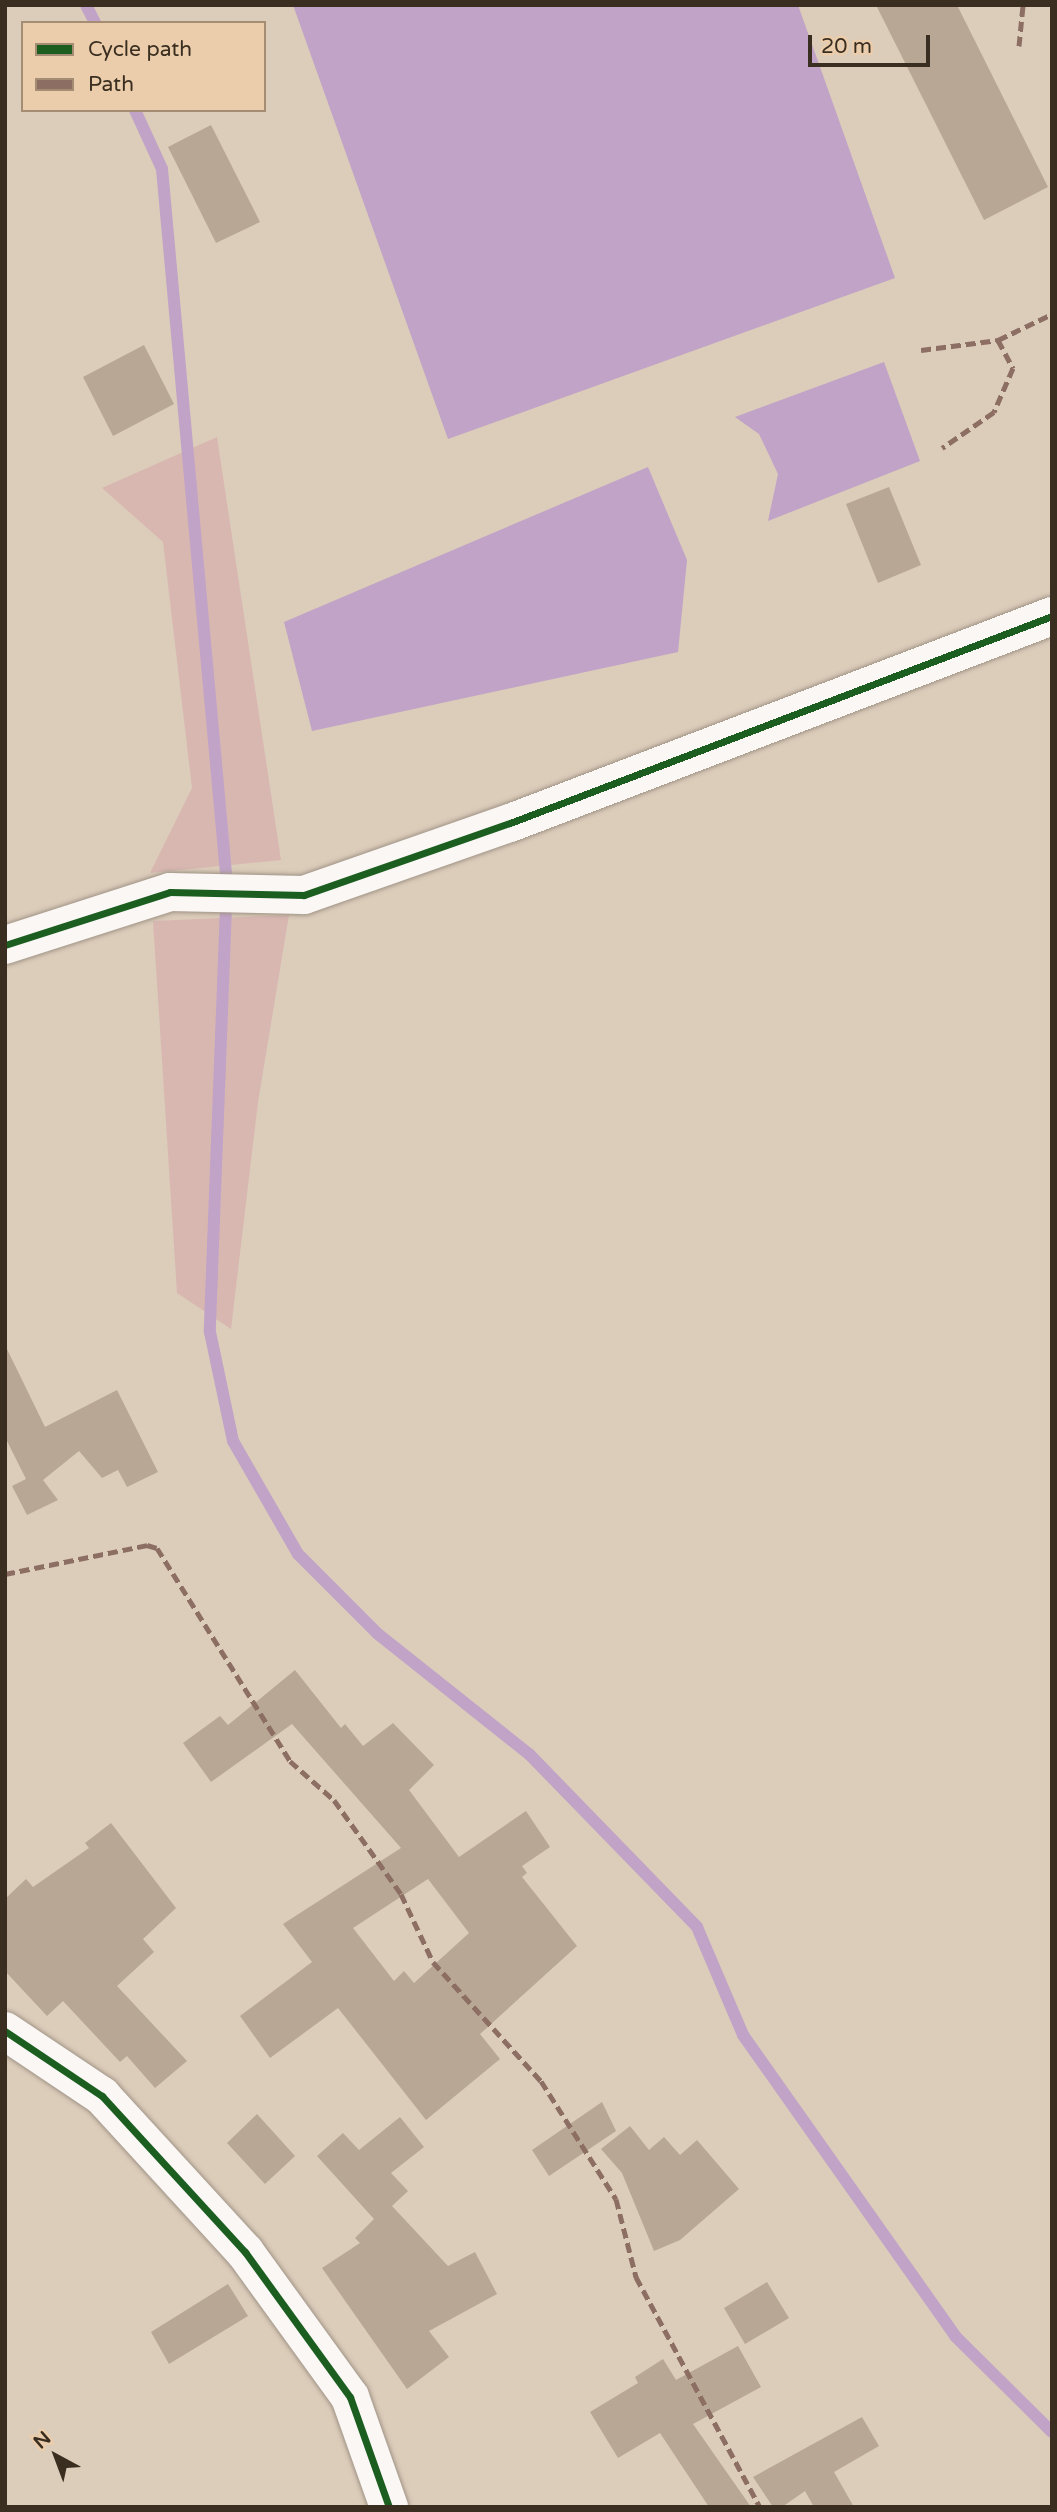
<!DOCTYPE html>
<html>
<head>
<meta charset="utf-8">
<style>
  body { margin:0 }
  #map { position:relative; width:1057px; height:2512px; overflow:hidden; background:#dcccba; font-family:"Varela Round",sans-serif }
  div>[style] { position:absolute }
  .green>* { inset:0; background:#d8b7b1 }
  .water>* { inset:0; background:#c0a3c7 }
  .stream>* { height:12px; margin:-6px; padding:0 6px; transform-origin:6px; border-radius:6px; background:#c0a3c7 }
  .building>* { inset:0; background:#b7a794 }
  .roads { filter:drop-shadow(0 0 2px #a09486) drop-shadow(0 0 2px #a09486) }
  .minor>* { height:38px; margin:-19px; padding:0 19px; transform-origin:19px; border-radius:19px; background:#faf7f5 }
  .quiet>* { height:5px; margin-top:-2.5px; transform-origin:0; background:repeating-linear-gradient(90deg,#8d6e63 0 10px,transparent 0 15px) }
  .cycleway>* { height:7px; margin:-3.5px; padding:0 3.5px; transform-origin:3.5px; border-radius:3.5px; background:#1b5e20 }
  span { translate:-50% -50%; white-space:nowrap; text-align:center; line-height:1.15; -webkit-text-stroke:5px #ebcdab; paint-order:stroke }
  .frame { position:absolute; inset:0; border:7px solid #392e20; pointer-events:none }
  .legend { position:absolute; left:21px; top:21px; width:245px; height:91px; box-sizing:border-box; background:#ebcdab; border:2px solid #a48d73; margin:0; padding:9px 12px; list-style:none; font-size:21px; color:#392e20 }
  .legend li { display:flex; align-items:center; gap:14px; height:35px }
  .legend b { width:35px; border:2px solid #a48d73 }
  .north { position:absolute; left:21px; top:2421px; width:70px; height:70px; -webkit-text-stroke:5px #ebcdab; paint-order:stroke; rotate:319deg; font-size:19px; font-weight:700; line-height:28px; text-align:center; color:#392e20 }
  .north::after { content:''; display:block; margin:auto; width:24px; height:32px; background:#392e20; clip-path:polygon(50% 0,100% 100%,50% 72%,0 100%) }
  .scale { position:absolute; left:808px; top:35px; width:122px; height:32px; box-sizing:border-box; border:4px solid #392e20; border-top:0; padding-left:9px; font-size:21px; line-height:24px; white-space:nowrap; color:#392e20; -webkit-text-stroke:5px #ebcdab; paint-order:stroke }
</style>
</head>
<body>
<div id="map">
  <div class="green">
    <i style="clip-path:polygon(217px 437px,281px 860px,150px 873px,192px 788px,163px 542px,102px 488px)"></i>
    <i style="clip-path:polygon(289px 915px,258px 1102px,231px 1329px,177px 1293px,153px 921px)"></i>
  </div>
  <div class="water">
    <i style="clip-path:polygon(293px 5px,798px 5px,895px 278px,448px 439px)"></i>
    <i style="clip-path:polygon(884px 362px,920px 461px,768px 521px,778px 474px,759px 434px,735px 417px)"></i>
    <i style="clip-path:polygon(648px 467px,687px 560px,678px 652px,312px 731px,284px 622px)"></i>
  </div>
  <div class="stream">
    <i style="left:86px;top:5px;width:20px;rotate:63deg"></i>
    <i style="left:135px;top:110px;width:65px;rotate:65.4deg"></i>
    <i style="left:162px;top:169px;width:707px;rotate:84.81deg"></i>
    <i style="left:226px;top:907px;width:425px;rotate:92.2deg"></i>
    <i style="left:210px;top:1332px;width:111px;rotate:78.1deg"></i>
    <i style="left:233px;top:1441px;width:130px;rotate:60.1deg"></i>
    <i style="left:298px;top:1554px;width:113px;rotate:45deg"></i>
    <i style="left:378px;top:1634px;width:194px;rotate:38.5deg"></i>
    <i style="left:530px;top:1755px;width:240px;rotate:45.8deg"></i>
    <i style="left:697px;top:1927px;width:117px;rotate:66.9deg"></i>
    <i style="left:743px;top:2035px;width:368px;rotate:54.8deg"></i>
    <i style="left:955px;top:2336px;width:136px;rotate:44.7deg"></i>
  </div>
  <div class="building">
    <i style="clip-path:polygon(876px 5px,957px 5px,1048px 187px,984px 220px)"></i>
    <i style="clip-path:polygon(211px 125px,260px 222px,216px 243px,168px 147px)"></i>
    <i style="clip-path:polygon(144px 345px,174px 404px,113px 436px,83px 377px)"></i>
    <i style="clip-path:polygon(889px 487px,921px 565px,878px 583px,846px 504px)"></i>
    <i style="clip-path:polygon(5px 1345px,45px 1427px,117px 1390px,158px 1472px,127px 1487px,118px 1470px,102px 1478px,79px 1451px,43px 1480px,58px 1500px,27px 1515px,12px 1486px,26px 1479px,5px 1437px)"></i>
    <i style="clip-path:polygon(evenodd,295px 1670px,341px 1728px,345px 1724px,363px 1746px,393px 1723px,434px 1765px,409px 1790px,459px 1857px,526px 1811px,550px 1847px,522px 1866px,527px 1873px,522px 1877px,577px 1946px,480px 2034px,500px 2059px,426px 2120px,338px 2008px,270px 2058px,240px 2016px,312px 1962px,283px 1924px,401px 1848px,292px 1724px,211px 1782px,183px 1743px,220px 1716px,228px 1725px,295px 1670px,428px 1879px,469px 1933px,414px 1983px,404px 1971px,394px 1981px,353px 1928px,428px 1879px)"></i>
    <i style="clip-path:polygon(111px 1823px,176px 1908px,143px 1939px,154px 1952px,117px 1986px,187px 2061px,155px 2088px,127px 2056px,120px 2062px,63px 2001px,47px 2016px,5px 1971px,5px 1899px,26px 1879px,33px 1887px,89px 1848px,85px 1843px)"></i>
    <i style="clip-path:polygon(602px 2102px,616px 2131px,549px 2176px,532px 2150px)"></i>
    <i style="clip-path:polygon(257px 2114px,295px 2156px,265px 2184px,227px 2143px)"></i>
    <i style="clip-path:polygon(400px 2117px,424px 2147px,391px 2173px,408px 2191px,392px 2206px,448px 2266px,475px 2252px,497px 2294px,429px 2331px,449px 2357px,407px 2389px,322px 2268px,360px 2243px,355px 2238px,374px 2219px,317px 2156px,343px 2133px,359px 2150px)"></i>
    <i style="clip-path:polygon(630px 2126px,649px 2150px,664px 2137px,680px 2155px,697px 2140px,739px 2189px,680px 2240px,654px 2251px,622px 2173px,601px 2149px)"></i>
    <i style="clip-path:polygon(767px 2282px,789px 2318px,745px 2344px,724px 2308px)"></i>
    <i style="clip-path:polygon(228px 2284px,248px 2316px,169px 2364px,151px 2332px)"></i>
    <i style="clip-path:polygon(738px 2346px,761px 2387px,693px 2424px,751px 2507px,709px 2507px,660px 2433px,618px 2458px,590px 2412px,638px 2383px,635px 2377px,663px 2359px,676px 2380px)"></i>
    <i style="clip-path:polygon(862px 2417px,879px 2446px,834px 2472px,854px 2507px,814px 2507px,805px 2491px,782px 2507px,773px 2507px,753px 2477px)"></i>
  </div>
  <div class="roads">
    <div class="minor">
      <i style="left:5px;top:945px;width:173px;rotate:-17.8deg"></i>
      <i style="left:170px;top:892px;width:134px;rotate:1.3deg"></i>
      <i style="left:304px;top:895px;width:218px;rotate:-19.3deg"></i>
      <i style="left:510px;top:823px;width:580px;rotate:-20.9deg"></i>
      <i style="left:5px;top:2031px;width:117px;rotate:33.8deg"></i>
      <i style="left:102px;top:2096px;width:212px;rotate:47.5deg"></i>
      <i style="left:245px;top:2252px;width:179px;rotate:54.1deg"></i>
      <i style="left:350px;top:2397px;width:117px;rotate:70.5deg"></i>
    </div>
  </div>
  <div class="quiet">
    <i style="left:1019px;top:46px;width:41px;rotate:-84.4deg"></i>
    <i style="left:998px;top:340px;width:60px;rotate:-25.7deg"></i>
    <i style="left:921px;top:350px;width:78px;rotate:-7.4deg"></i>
    <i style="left:998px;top:340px;width:32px;rotate:62deg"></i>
    <i style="left:1013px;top:368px;width:48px;rotate:113.4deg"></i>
    <i style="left:994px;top:412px;width:63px;rotate:145.3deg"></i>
    <i style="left:5px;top:1574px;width:145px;rotate:-11.5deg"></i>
    <i style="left:147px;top:1545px;width:10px;rotate:17deg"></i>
    <i style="left:157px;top:1548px;width:251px;rotate:58deg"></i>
    <i style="left:290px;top:1761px;width:59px;rotate:41.6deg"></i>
    <i style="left:334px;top:1800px;width:115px;rotate:54.5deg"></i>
    <i style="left:401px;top:1894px;width:75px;rotate:64.8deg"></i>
    <i style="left:433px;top:1962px;width:161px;rotate:47.8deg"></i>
    <i style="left:541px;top:2081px;width:140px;rotate:57.6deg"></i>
    <i style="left:616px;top:2199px;width:81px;rotate:75.6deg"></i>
    <i style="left:636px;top:2277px;width:261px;rotate:61.7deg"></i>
  </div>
  <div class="cycleway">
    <i style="left:5px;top:945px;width:173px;rotate:-17.8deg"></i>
    <i style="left:170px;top:892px;width:134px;rotate:1.3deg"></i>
    <i style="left:304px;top:895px;width:218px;rotate:-19.3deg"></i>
    <i style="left:510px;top:823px;width:580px;rotate:-20.9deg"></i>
    <i style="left:5px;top:2031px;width:117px;rotate:33.8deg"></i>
    <i style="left:102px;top:2096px;width:212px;rotate:47.5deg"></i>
    <i style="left:245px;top:2252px;width:179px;rotate:54.1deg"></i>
    <i style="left:350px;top:2397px;width:117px;rotate:70.5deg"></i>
  </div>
  <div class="frame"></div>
  <ul class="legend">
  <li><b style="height:9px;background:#1b5e20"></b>Cycle path</li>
  <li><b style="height:9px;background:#8d6e63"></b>Path</li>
  </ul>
  <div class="north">N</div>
  <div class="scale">20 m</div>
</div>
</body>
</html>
